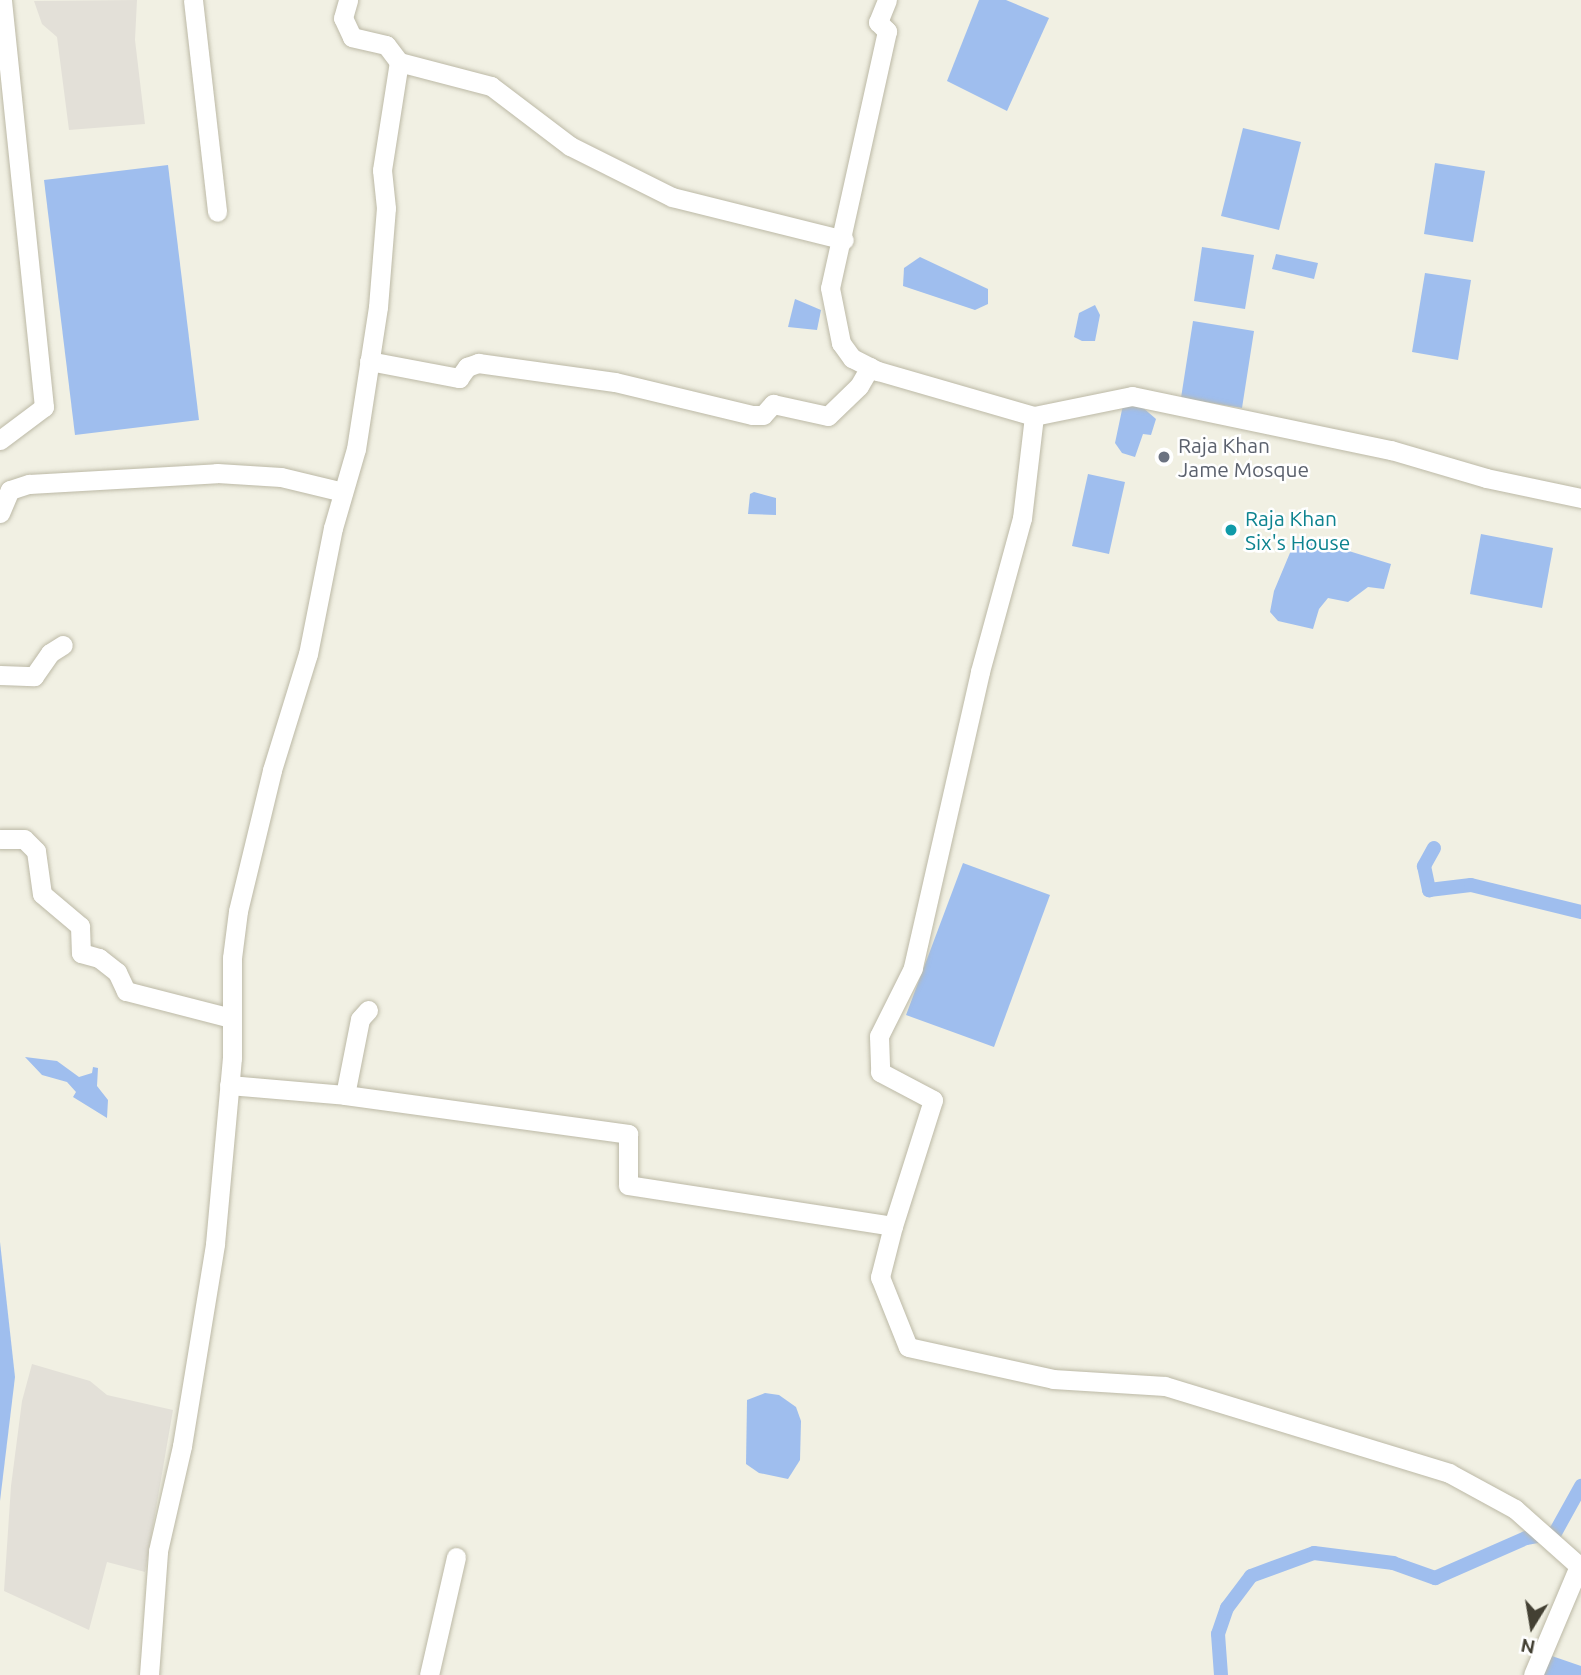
<!DOCTYPE html>
<html>
<head>
<meta charset="utf-8">
<style>
  body { margin:0 }
  #map { position:relative; width:1581px; height:1675px; overflow:hidden; background:#f1f0e3; font-family:Ubuntu,sans-serif }
  div>[style] { position:absolute }
  .industrial>* { inset:0; background:#e3e0d8 }
  .water>* { inset:0; background:#9fbeee }
  .canal>* { height:14px; margin:-7px; padding:0 7px; transform-origin:7px; border-radius:7px; background:#9fbeee }
  .roads { filter:drop-shadow(0 0 2px #bcb9a6) drop-shadow(0 0 2px #bcb9a6) }
  .minor>* { height:19px; margin:-9.5px; padding:0 9.5px; transform-origin:9.5px; border-radius:9.5px; background:#fff }
  .dots>* { width:19px; height:19px; translate:-50% -50%; box-sizing:border-box; border:4px solid #fff; border-radius:50% }
  span { translate:-50% -50%; white-space:nowrap; text-align:center; line-height:1.15; -webkit-text-stroke:5px #fff; paint-order:stroke }
  .worship-label { font-size:21px; color:#5b616d }
  .left { translate:0 -50%; text-align:left }
  .culture-label { font-size:21px; color:#0d838f }
  .north { position:absolute; left:1497px; top:1591px; width:70px; height:70px; -webkit-text-stroke:5px #fff; paint-order:stroke; rotate:191deg; font-size:19px; font-weight:700; line-height:28px; text-align:center; color:#434033 }
  .north::after { content:''; display:block; margin:auto; width:24px; height:32px; background:#434033; clip-path:polygon(50% 0,100% 100%,50% 72%,0 100%) }
</style>
</head>
<body>
<div id="map">
  <div class="industrial">
    <i style="clip-path:polygon(137px 0,135px 40px,145px 124px,69px 130px,57px 37px,42px 24px,34px 1px)"></i>
    <i style="clip-path:polygon(32px 1364px,90px 1381px,107px 1395px,173px 1410px,145px 1572px,107px 1562px,89px 1630px,4px 1591px,11px 1486px,22px 1401px)"></i>
  </div>
  <div class="water">
    <i style="clip-path:polygon(979px 0,1006px 0,1049px 18px,1007px 111px,947px 81px)"></i>
    <i style="clip-path:polygon(1243px 128px,1301px 142px,1279px 230px,1221px 216px)"></i>
    <i style="clip-path:polygon(1435px 163px,1485px 171px,1473px 242px,1424px 234px)"></i>
    <i style="clip-path:polygon(168px 165px,199px 420px,75px 435px,44px 180px)"></i>
    <i style="clip-path:polygon(1202px 247px,1254px 255px,1245px 309px,1194px 301px)"></i>
    <i style="clip-path:polygon(1276px 254px,1318px 263px,1314px 279px,1272px 269px)"></i>
    <i style="clip-path:polygon(920px 257px,988px 289px,988px 304px,975px 310px,903px 286px,904px 268px)"></i>
    <i style="clip-path:polygon(1425px 273px,1471px 280px,1458px 360px,1412px 352px)"></i>
    <i style="clip-path:polygon(795px 299px,821px 310px,817px 330px,788px 327px)"></i>
    <i style="clip-path:polygon(1095px 305px,1100px 315px,1095px 341px,1082px 341px,1074px 337px,1079px 313px)"></i>
    <i style="clip-path:polygon(1193px 321px,1254px 331px,1242px 408px,1181px 398px)"></i>
    <i style="clip-path:polygon(1123px 405px,1141px 406px,1156px 419px,1151px 435px,1143px 434px,1135px 457px,1122px 453px,1115px 443px)"></i>
    <i style="clip-path:polygon(1088px 474px,1125px 482px,1109px 554px,1072px 546px)"></i>
    <i style="clip-path:polygon(754px 492px,776px 498px,776px 515px,748px 514px,750px 494px)"></i>
    <i style="clip-path:polygon(1481px 534px,1553px 548px,1542px 608px,1470px 594px)"></i>
    <i style="clip-path:polygon(1313px 540px,1391px 564px,1384px 589px,1368px 587px,1348px 602px,1328px 598px,1319px 609px,1313px 629px,1278px 621px,1270px 612px,1274px 591px,1292px 548px)"></i>
    <i style="clip-path:polygon(963px 863px,1050px 895px,994px 1047px,906px 1015px)"></i>
    <i style="clip-path:polygon(25px 1057px,57px 1061px,79px 1077px,92px 1073px,93px 1067px,98px 1068px,97px 1086px,108px 1100px,107px 1118px,73px 1097px,76px 1092px,67px 1082px,42px 1075px)"></i>
    <i style="clip-path:polygon(0 1242px,15px 1377px,0 1501px)"></i>
    <i style="clip-path:polygon(765px 1393px,779px 1395px,796px 1407px,801px 1421px,800px 1460px,788px 1479px,759px 1473px,746px 1464px,747px 1400px)"></i>
    <i style="clip-path:polygon(1549px 1655px,1581px 1666px,1581px 1675px,1542px 1675px)"></i>
  </div>
  <div class="canal">
    <i style="left:1434px;top:848px;width:21px;rotate:119deg"></i>
    <i style="left:1424px;top:866px;width:25px;rotate:78deg"></i>
    <i style="left:1429px;top:890px;width:42px;rotate:-6.8deg"></i>
    <i style="left:1471px;top:885px;width:113px;rotate:13.8deg"></i>
    <i style="left:1221px;top:1675px;width:41px;rotate:-94.2deg"></i>
    <i style="left:1218px;top:1634px;width:28px;rotate:-71deg"></i>
    <i style="left:1227px;top:1608px;width:40px;rotate:-53deg"></i>
    <i style="left:1251px;top:1576px;width:67px;rotate:-20.1deg"></i>
    <i style="left:1314px;top:1553px;width:80px;rotate:7.2deg"></i>
    <i style="left:1393px;top:1563px;width:45px;rotate:19.7deg"></i>
    <i style="left:1435px;top:1578px;width:99px;rotate:-23.7deg"></i>
    <i style="left:1526px;top:1538px;width:29px;rotate:-10deg"></i>
    <i style="left:1555px;top:1533px;width:54px;rotate:-61deg"></i>
  </div>
  <div class="roads">
    <div class="minor">
      <i style="left:193px;top:0;width:213px;rotate:83.5deg"></i>
      <i style="left:887px;top:0;width:24px;rotate:112deg"></i>
      <i style="left:878px;top:22px;width:13px;rotate:45deg"></i>
      <i style="left:887px;top:31px;width:263px;rotate:102.5deg"></i>
      <i style="left:830px;top:288px;width:56px;rotate:78.7deg"></i>
      <i style="left:841px;top:343px;width:19px;rotate:54deg"></i>
      <i style="left:852px;top:358px;width:29px;rotate:27deg"></i>
      <i style="left:878px;top:371px;width:162px;rotate:16.1deg"></i>
      <i style="left:1034px;top:416px;width:103px;rotate:96.7deg"></i>
      <i style="left:1022px;top:518px;width:160px;rotate:105.3deg"></i>
      <i style="left:980px;top:672px;width:303px;rotate:102.8deg"></i>
      <i style="left:913px;top:968px;width:76px;rotate:116.6deg"></i>
      <i style="left:879px;top:1036px;width:36px;rotate:88deg"></i>
      <i style="left:880px;top:1072px;width:60px;rotate:27.8deg"></i>
      <i style="left:933px;top:1100px;width:132px;rotate:107.6deg"></i>
      <i style="left:399px;top:62px;width:95px;rotate:14.6deg"></i>
      <i style="left:491px;top:86px;width:99px;rotate:37.2deg"></i>
      <i style="left:570px;top:146px;width:114px;rotate:26.6deg"></i>
      <i style="left:672px;top:197px;width:177px;rotate:14deg"></i>
      <i style="left:369px;top:361px;width:92px;rotate:10.7deg"></i>
      <i style="left:459px;top:378px;width:14px;rotate:-54deg"></i>
      <i style="left:467px;top:367px;width:12px;rotate:-20deg"></i>
      <i style="left:478px;top:363px;width:138px;rotate:7.9deg"></i>
      <i style="left:615px;top:382px;width:141px;rotate:13.5deg"></i>
      <i style="left:752px;top:415px;width:11px"></i>
      <i style="left:763px;top:415px;width:15px;rotate:-48deg"></i>
      <i style="left:773px;top:404px;width:56px;rotate:12.3deg"></i>
      <i style="left:828px;top:416px;width:43px;rotate:-44.1deg"></i>
      <i style="left:859px;top:386px;width:22px;rotate:-60deg"></i>
      <i style="left:1034px;top:416px;width:100px;rotate:-11.5deg"></i>
      <i style="left:1132px;top:396px;width:265px;rotate:11.8deg"></i>
      <i style="left:1391px;top:450px;width:99px;rotate:16.4deg"></i>
      <i style="left:1486px;top:478px;width:97px;rotate:11.9deg"></i>
      <i style="left:0;top:440px;width:55px;rotate:-36.9deg"></i>
      <i style="left:44px;top:407px;width:409px;rotate:-95.9deg"></i>
      <i style="left:0;top:513px;width:25px;rotate:-67deg"></i>
      <i style="left:10px;top:490px;width:20px;rotate:-18deg"></i>
      <i style="left:29px;top:484px;width:188px;rotate:-3.3deg"></i>
      <i style="left:217px;top:473px;width:64px;rotate:3.6deg"></i>
      <i style="left:281px;top:477px;width:64px;rotate:13.6deg"></i>
      <i style="left:0;top:675px;width:34px;rotate:2deg"></i>
      <i style="left:34px;top:676px;width:28px;rotate:-55deg"></i>
      <i style="left:50px;top:653px;width:15px;rotate:-32deg"></i>
      <i style="left:0;top:839px;width:24px"></i>
      <i style="left:24px;top:839px;width:17px;rotate:45deg"></i>
      <i style="left:36px;top:851px;width:43px;rotate:82.1deg"></i>
      <i style="left:42px;top:894px;width:50px;rotate:40.1deg"></i>
      <i style="left:80px;top:926px;width:27px;rotate:88deg"></i>
      <i style="left:81px;top:953px;width:19px;rotate:16deg"></i>
      <i style="left:99px;top:958px;width:23px;rotate:38deg"></i>
      <i style="left:117px;top:972px;width:21px;rotate:65deg"></i>
      <i style="left:126px;top:991px;width:108px;rotate:14.4deg"></i>
      <i style="left:229px;top:1085px;width:116px;rotate:4.9deg"></i>
      <i style="left:345px;top:1095px;width:286px;rotate:7.8deg"></i>
      <i style="left:628px;top:1134px;width:51px;rotate:90deg"></i>
      <i style="left:628px;top:1185px;width:268px;rotate:8.8deg"></i>
      <i style="left:893px;top:1226px;width:53px;rotate:104.3deg"></i>
      <i style="left:880px;top:1277px;width:75px;rotate:68.2deg"></i>
      <i style="left:908px;top:1347px;width:148px;rotate:12.4deg"></i>
      <i style="left:1053px;top:1379px;width:112px;rotate:3.6deg"></i>
      <i style="left:1165px;top:1386px;width:297px;rotate:17deg"></i>
      <i style="left:1449px;top:1473px;width:75px;rotate:28.6deg"></i>
      <i style="left:1515px;top:1509px;width:86px;rotate:41.7deg"></i>
      <i style="left:1579px;top:1566px;width:118px;rotate:112.9deg"></i>
      <i style="left:345px;top:1095px;width:77px;rotate:-78.8deg"></i>
      <i style="left:360px;top:1019px;width:12px;rotate:-48deg"></i>
      <i style="left:149px;top:1675px;width:124px;rotate:-85.8deg"></i>
      <i style="left:158px;top:1551px;width:108px;rotate:-77.1deg"></i>
      <i style="left:182px;top:1446px;width:205px;rotate:-80.7deg"></i>
      <i style="left:215px;top:1244px;width:187px;rotate:-84.8deg"></i>
      <i style="left:232px;top:1058px;width:100px;rotate:-90deg"></i>
      <i style="left:232px;top:958px;width:47px;rotate:-82.7deg"></i>
      <i style="left:238px;top:911px;width:145px;rotate:-76.4deg"></i>
      <i style="left:272px;top:770px;width:121px;rotate:-72.8deg"></i>
      <i style="left:308px;top:654px;width:128px;rotate:-78.8deg"></i>
      <i style="left:333px;top:528px;width:82px;rotate:-73.8deg"></i>
      <i style="left:356px;top:449px;width:144px;rotate:-81.2deg"></i>
      <i style="left:378px;top:307px;width:99px;rotate:-85.4deg"></i>
      <i style="left:386px;top:208px;width:38px;rotate:-96deg"></i>
      <i style="left:382px;top:170px;width:109px;rotate:-81.1deg"></i>
      <i style="left:399px;top:62px;width:21px;rotate:-127deg"></i>
      <i style="left:386px;top:45px;width:35px;rotate:-167deg"></i>
      <i style="left:352px;top:37px;width:21px;rotate:-115deg"></i>
      <i style="left:343px;top:18px;width:19px;rotate:-74deg"></i>
      <i style="left:429px;top:1675px;width:121px;rotate:-77.1deg"></i>
    </div>
  </div>
  <div class="dots">
    <i style="left:1164px;top:457px;background:#6b7280"></i>
    <i style="left:1231px;top:530px;background:#0f9aa8"></i>
  </div>
  <div class="worship-label">
    <span class="left" style="left:1178px;top:457px">Raja Khan<br>Jame Mosque</span>
  </div>
  <div class="culture-label">
    <span class="left" style="left:1245px;top:530px">Raja Khan<br>Six's House</span>
  </div>
  <div class="north">N</div>
</div>
</body>
</html>
